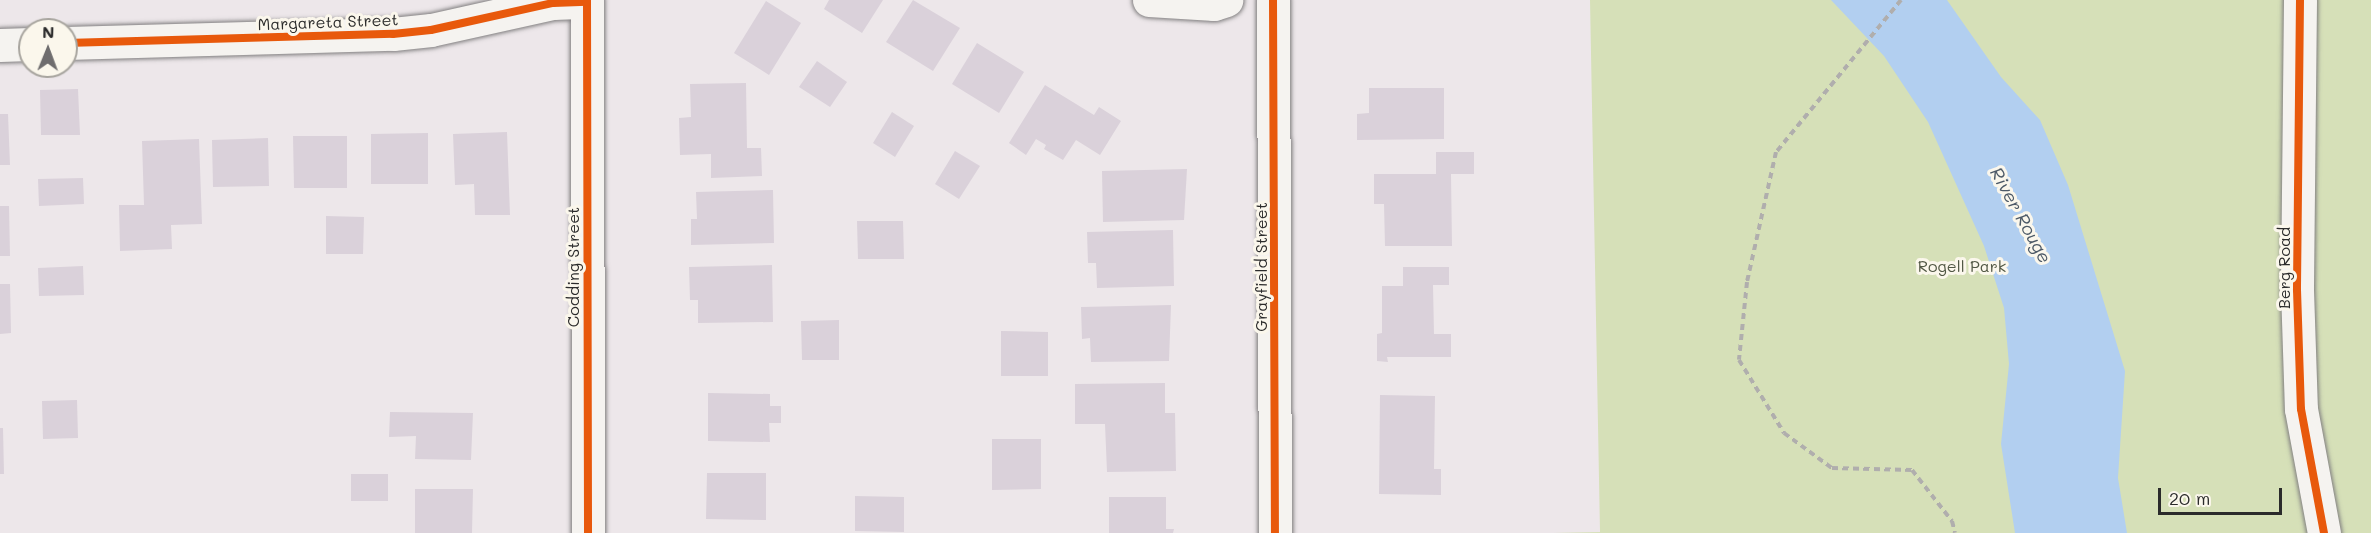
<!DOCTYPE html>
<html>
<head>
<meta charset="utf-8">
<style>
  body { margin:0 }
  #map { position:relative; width:2371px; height:533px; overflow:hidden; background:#ede7ea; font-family:Mali,sans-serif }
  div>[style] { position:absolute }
  .green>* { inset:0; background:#d6e0b8 }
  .water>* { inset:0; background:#b2cff0 }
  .building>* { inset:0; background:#dad1da }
  .path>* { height:4px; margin-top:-2px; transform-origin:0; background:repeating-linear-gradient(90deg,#b0aead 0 6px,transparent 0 10.5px) }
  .roads { filter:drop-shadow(0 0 2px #828081) drop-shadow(0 0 2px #828081) }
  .minor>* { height:33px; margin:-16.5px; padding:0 16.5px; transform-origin:16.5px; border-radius:16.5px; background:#f5f3f0 }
  .cycleway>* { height:8px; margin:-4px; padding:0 4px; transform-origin:4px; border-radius:4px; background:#e8590c }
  span { translate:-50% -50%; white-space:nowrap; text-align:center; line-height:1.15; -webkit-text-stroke:6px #fbf7ec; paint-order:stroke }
  .street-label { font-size:16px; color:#2b2b2b }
  .park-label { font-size:16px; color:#515744 }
  .water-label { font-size:18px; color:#4c5967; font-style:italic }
  .north { position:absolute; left:18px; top:18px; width:60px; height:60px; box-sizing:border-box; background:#fbf7ec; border:2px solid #a8a59f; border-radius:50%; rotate:1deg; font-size:16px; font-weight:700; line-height:24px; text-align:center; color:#2b2b2b }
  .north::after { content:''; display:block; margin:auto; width:21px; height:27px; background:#6f6d6e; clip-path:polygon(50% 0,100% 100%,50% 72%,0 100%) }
  .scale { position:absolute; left:2158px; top:488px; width:124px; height:27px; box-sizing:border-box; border:3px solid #2b2b2b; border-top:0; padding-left:8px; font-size:18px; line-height:21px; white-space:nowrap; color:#2b2b2b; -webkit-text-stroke:4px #fbf7ec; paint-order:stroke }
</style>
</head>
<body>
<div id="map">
  <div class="green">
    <i style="clip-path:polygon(1590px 0,2371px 0,2371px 533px,1553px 533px,1600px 532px)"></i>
  </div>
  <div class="water">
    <i style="clip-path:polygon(1831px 0,1947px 0,2001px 77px,2040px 120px,2068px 185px,2125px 371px,2118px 478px,2127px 533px,2015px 533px,2001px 444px,2009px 364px,2004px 308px,1984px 246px,1928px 122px,1884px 56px)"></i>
  </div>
  <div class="building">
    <i style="clip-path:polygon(829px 0,883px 0,862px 33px,824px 9px)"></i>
    <i style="clip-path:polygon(913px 0,960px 28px,933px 71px,886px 42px)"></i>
    <i style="clip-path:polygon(766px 1px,801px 23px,769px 75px,734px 53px)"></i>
    <i style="clip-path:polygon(977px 43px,1024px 72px,999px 113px,952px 84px)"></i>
    <i style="clip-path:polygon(817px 61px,847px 82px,830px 107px,799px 87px)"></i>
    <i style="clip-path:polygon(746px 83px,747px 148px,761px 148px,762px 176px,711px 178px,711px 154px,680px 155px,679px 118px,691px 117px,690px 84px)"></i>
    <i style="clip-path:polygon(1045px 85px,1094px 115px,1099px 107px,1121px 121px,1100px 155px,1076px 140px,1063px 160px,1044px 149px,1046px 145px,1036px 139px,1026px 155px,1009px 143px)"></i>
    <i style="clip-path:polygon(1369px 88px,1444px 88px,1444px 139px,1357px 140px,1357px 114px,1369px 113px)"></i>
    <i style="clip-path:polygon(78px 89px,80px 135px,41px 135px,40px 90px)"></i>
    <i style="clip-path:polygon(892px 112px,914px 126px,895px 157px,873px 143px)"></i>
    <i style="clip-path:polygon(0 114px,8px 114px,10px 165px,0 165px)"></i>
    <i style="clip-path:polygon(507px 132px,510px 215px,475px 215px,474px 184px,455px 185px,453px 134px)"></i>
    <i style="clip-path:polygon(428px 133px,428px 184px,371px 184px,371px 134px)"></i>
    <i style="clip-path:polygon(293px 136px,347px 136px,347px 188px,294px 188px)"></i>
    <i style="clip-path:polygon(268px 138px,269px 186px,213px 187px,212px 140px)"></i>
    <i style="clip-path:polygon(199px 139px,202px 224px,171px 225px,172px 249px,120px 251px,119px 205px,144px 205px,142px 141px)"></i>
    <i style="clip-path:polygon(955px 151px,980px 166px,959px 199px,935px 184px)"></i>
    <i style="clip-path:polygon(1436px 152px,1474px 152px,1474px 174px,1451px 174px,1452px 246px,1385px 246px,1384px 204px,1374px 204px,1374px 174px,1436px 174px)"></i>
    <i style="clip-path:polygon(1187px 169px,1184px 220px,1103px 222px,1102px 171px)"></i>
    <i style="clip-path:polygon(83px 178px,84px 204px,39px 206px,38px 179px)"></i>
    <i style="clip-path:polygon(773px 190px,774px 243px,691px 245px,691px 219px,697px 219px,696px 192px)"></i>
    <i style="clip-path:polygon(0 206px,9px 206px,10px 256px,0 256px)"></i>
    <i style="clip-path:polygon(326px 216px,364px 217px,363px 254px,326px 254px)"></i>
    <i style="clip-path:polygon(857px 221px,903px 221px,904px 259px,858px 259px)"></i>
    <i style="clip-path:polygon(1173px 230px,1174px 286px,1097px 288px,1096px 263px,1088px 263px,1087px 232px)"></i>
    <i style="clip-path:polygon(772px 265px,773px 322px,698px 323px,698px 300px,690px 300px,689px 267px)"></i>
    <i style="clip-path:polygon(83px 266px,84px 295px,39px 296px,38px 268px)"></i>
    <i style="clip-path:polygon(1403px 267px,1449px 267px,1449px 285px,1433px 285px,1434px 334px,1451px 334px,1451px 357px,1387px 357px,1388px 362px,1377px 361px,1377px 334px,1382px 333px,1382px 286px,1403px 286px)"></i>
    <i style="clip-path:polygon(0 284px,10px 284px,11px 333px,0 334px)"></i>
    <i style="clip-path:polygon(1171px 305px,1169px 361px,1091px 362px,1090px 338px,1082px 339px,1081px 307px)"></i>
    <i style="clip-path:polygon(839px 320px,839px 360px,802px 360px,801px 321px)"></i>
    <i style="clip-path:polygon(1001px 331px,1048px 332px,1048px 376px,1001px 376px)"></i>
    <i style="clip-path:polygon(1165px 383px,1165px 413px,1175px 413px,1176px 471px,1107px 472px,1105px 424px,1075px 424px,1075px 384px)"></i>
    <i style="clip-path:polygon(708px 393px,770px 394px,770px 406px,781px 406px,781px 423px,769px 423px,770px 442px,708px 441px)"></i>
    <i style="clip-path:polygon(1380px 395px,1435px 396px,1434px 469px,1441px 469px,1441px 495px,1379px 494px)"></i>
    <i style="clip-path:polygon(77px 400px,78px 438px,43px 439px,42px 401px)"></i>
    <i style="clip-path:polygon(390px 412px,473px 413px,471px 460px,415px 459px,416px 436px,389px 437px)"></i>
    <i style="clip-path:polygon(0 428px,3px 428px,4px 474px,0 474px)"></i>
    <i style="clip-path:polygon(992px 439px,1041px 439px,1041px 489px,992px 490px)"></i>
    <i style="clip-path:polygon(707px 473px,766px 473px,766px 520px,706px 519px)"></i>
    <i style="clip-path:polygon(351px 474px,388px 474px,388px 501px,351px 501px)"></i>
    <i style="clip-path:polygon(415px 489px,473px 489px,472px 533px,415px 533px)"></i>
    <i style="clip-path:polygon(855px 496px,904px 497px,904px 532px,855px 531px)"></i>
    <i style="clip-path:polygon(1109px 497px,1166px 497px,1166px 529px,1174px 529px,1173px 533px,1109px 533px)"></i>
  </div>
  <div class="path">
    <i style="left:1901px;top:0;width:197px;rotate:129.4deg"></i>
    <i style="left:1776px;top:152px;width:133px;rotate:102.6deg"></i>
    <i style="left:1747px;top:282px;width:78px;rotate:95.9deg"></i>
    <i style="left:1739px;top:360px;width:86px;rotate:58.3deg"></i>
    <i style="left:1784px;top:433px;width:59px;rotate:36.1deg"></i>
    <i style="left:1832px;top:468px;width:80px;rotate:1.4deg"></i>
    <i style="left:1912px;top:470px;width:65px;rotate:51.9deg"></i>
    <i style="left:1952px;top:521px;width:12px;rotate:76deg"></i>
  </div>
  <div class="roads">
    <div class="minor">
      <i style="left:587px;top:0;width:533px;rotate:89.89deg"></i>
      <i style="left:1149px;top:0;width:65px;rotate:3.5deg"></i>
      <i style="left:1214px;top:4px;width:13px;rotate:-18deg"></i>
      <i style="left:1273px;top:0;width:533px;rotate:89.79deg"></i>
      <i style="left:2300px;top:0;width:290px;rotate:90.6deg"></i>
      <i style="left:2297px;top:290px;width:119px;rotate:88.1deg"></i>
      <i style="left:2301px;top:409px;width:126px;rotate:79.5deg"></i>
      <i style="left:66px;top:43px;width:327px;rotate:-1.6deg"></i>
      <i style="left:393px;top:34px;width:38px;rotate:-6deg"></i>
      <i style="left:431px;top:30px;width:125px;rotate:-12.5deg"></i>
      <i style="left:553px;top:3px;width:34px;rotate:-2deg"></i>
      <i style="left:0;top:45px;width:30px;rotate:-2deg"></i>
    </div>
  </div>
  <div class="cycleway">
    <i style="left:587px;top:0;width:533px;rotate:89.89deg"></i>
    <i style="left:1273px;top:0;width:533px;rotate:89.79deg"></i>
    <i style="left:2300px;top:0;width:290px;rotate:90.6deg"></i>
    <i style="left:2297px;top:290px;width:119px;rotate:88.1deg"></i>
    <i style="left:2301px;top:409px;width:126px;rotate:79.5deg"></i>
    <i style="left:66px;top:43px;width:327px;rotate:-1.6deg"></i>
    <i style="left:393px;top:34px;width:38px;rotate:-6deg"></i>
    <i style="left:431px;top:30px;width:125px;rotate:-12.5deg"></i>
    <i style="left:553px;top:3px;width:34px;rotate:-2deg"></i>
  </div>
  <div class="street-label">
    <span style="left:328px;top:22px;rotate:-2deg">Margareta Street</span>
    <span style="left:573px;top:267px;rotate:-90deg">Codding Street</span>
    <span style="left:1261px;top:267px;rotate:-90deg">Grayfield Street</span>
    <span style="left:2284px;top:268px;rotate:-90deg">Berg Road</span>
  </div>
  <div class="park-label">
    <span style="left:1962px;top:266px">Rogell Park</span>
  </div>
  <div class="water-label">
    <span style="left:2021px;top:215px;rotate:61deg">River Rouge</span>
  </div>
  <div class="north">N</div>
  <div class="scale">20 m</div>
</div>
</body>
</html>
